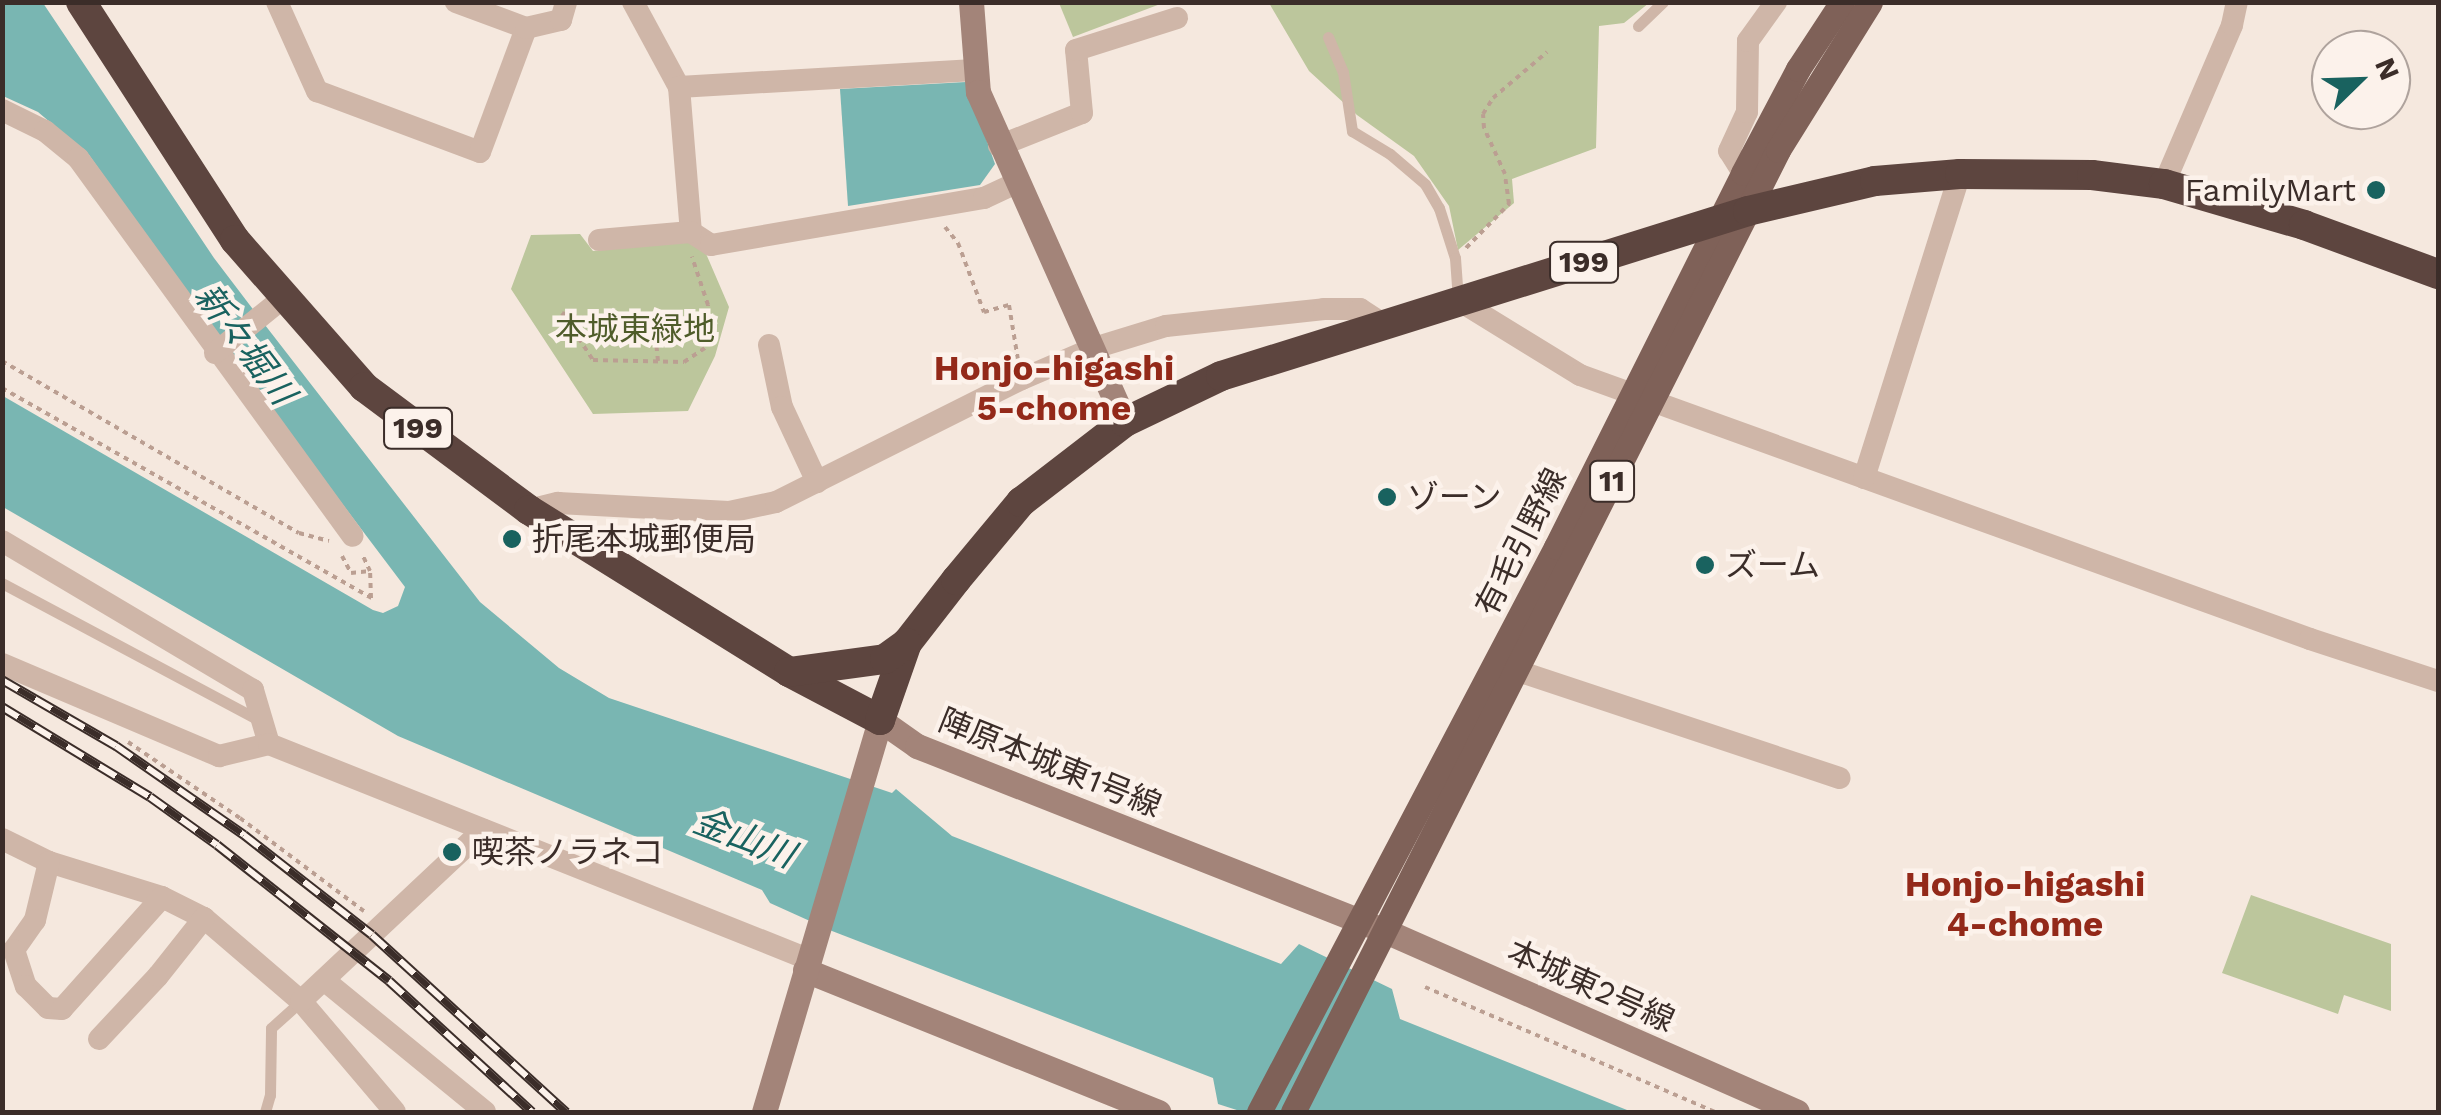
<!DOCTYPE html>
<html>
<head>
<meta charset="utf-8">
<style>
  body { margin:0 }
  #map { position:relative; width:2441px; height:1115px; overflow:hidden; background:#f5e8de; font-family:"Work Sans","Noto Sans JP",sans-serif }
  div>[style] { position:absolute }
  .green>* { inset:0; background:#bcc69c }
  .water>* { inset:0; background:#79b6b2 }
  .path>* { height:4px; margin-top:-2px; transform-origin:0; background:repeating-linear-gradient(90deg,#bb9f92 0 5px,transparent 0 10px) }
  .lane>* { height:11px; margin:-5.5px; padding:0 5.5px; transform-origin:5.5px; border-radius:5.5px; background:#cfb6a8 }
  .street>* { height:22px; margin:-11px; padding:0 11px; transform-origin:11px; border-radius:11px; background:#cfb6a8 }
  .secondary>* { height:25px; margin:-12.5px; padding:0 12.5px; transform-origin:12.5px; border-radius:12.5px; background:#a38479 }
  .primary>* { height:25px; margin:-12.5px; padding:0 12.5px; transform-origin:12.5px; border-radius:12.5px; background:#7f6158 }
  .highway>* { height:30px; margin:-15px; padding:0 15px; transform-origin:15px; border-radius:15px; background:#5d453f }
  .rail>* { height:10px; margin-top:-5px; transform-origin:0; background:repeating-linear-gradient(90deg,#fcf2eb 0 19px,#3b2d29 0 38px); box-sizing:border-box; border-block:2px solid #3b2d29 }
  .dots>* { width:28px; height:28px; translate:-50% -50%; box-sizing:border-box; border:5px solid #fcf2eb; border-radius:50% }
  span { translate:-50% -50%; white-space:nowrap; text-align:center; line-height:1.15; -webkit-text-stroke:9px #fcf2eb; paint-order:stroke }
  .shield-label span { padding:2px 8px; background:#fcf2eb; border:2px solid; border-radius:8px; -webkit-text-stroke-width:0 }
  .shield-label { font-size:30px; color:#3b2d29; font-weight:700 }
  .poi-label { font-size:32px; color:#3b2d29 }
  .right { translate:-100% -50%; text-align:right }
  .left { translate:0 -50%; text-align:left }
  .park-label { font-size:32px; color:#4f5c2a }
  .street-label { font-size:32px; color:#3b2d29 }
  .water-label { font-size:35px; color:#19625f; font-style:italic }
  .neighbourhood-label { font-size:35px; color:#932919; font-weight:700 }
  .frame { position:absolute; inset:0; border:5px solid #3b2d29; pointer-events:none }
  .north { position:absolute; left:2311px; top:30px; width:100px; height:100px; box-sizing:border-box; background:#fcf2eb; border:2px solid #afa39d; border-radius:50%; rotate:67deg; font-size:28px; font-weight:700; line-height:40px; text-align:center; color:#3b2d29 }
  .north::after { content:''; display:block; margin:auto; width:35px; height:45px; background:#19625f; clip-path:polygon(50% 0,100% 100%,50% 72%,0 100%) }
</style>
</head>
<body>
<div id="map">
  <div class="green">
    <i style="clip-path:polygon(1059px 3px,1163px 3px,1073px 37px)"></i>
    <i style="clip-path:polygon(1269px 3px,1649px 3px,1624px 23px,1599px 26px,1596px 148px,1512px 179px,1514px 203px,1458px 250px,1449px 206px,1414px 156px,1357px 115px,1309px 71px)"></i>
    <i style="clip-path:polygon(580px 234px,593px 251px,691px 241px,704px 249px,729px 307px,715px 356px,688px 411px,593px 414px,511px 289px,531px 235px)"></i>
    <i style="clip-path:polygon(2251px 895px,2391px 944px,2391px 1011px,2344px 995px,2338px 1014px,2222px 973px)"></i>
  </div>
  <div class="water">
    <i style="clip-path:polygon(3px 3px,43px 3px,214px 258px,265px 325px,480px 602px,559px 668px,609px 698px,892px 793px,896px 789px,952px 836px,1281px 964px,1299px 944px,1392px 989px,1400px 1019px,1632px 1112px,1243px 1112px,1218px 1104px,1213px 1078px,832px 931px,770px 903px,762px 890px,398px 736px,3px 507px,3px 396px,373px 610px,383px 613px,398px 606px,405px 587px,232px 358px,89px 155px,38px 112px,3px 96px)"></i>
    <i style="clip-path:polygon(966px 82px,995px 164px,980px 185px,848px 206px,840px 89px)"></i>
  </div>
  <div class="path">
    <i style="left:945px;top:227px;width:21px;rotate:51deg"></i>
    <i style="left:958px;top:243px;width:74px;rotate:69.4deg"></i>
    <i style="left:984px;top:312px;width:26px;rotate:-16deg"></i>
    <i style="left:1009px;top:305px;width:56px;rotate:80.7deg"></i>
    <i style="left:1466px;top:248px;width:62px;rotate:-45.7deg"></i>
    <i style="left:1509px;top:204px;width:30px;rotate:-98deg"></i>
    <i style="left:1505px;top:174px;width:51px;rotate:-114.5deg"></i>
    <i style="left:1484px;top:128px;width:14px;rotate:-94deg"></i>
    <i style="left:1483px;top:114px;width:19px;rotate:-58deg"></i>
    <i style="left:1493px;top:98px;width:71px;rotate:-40.4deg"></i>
    <i style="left:2px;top:361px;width:343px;rotate:30.1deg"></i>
    <i style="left:299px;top:533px;width:31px;rotate:15deg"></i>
    <i style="left:658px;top:361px;width:28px;rotate:-96deg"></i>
    <i style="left:655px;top:333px;width:95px;rotate:-167.9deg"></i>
    <i style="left:562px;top:313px;width:56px;rotate:56.6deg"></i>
    <i style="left:593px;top:360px;width:91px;rotate:1.3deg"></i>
    <i style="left:684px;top:362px;width:29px;rotate:-34deg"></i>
    <i style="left:708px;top:346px;width:41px;rotate:-90deg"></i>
    <i style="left:708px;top:305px;width:51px;rotate:-108.4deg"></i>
    <i style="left:2px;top:388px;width:425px;rotate:29.6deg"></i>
    <i style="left:371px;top:598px;width:27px;rotate:-92deg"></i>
    <i style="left:370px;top:571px;width:19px;rotate:-115deg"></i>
    <i style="left:342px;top:556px;width:19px;rotate:62deg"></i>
    <i style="left:351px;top:573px;width:19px;rotate:-6deg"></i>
    <i style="left:128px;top:742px;width:135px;rotate:34.2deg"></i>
    <i style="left:240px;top:818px;width:155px;rotate:36.9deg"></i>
    <i style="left:1425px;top:987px;width:316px;rotate:23.3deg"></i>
  </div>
  <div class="lane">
    <i style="left:1638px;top:26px;width:35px;rotate:-44deg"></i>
    <i style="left:1328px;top:37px;width:38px;rotate:67deg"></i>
    <i style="left:1343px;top:72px;width:60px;rotate:81.3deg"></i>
    <i style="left:1352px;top:131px;width:44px;rotate:31.2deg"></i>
    <i style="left:1390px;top:154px;width:46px;rotate:40.6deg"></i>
    <i style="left:1425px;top:184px;width:28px;rotate:60deg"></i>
    <i style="left:1439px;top:208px;width:52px;rotate:72.3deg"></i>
    <i style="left:1455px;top:258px;width:42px;rotate:85.9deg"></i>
    <i style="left:2px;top:583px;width:291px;rotate:28.1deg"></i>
    <i style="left:265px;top:1112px;width:18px;rotate:-74deg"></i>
    <i style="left:270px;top:1095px;width:67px;rotate:-89.1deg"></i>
    <i style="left:271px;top:1028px;width:40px;rotate:-42deg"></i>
  </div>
  <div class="street">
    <i style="left:277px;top:2px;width:98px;rotate:65.8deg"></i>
    <i style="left:317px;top:91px;width:174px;rotate:20.5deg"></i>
    <i style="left:480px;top:152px;width:132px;rotate:-69.6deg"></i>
    <i style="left:526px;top:28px;width:75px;rotate:-159.6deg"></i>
    <i style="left:633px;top:2px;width:97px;rotate:61.6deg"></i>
    <i style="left:679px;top:87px;width:296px;rotate:-3.3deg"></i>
    <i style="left:526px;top:28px;width:36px;rotate:-13deg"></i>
    <i style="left:561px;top:20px;width:19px;rotate:-74deg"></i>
    <i style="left:679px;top:87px;width:145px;rotate:85.3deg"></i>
    <i style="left:691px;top:232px;width:24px;rotate:33deg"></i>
    <i style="left:711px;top:245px;width:277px;rotate:-9.8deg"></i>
    <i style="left:984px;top:198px;width:35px;rotate:-25deg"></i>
    <i style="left:2px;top:110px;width:48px;rotate:26deg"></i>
    <i style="left:45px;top:131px;width:43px;rotate:39.3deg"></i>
    <i style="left:78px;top:158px;width:467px;rotate:54deg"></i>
    <i style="left:999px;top:146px;width:89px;rotate:-21.7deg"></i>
    <i style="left:1082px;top:113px;width:63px;rotate:-95.4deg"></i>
    <i style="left:1076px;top:50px;width:106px;rotate:-17.6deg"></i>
    <i style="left:1743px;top:173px;width:26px;rotate:-122deg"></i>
    <i style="left:1729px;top:151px;width:43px;rotate:-65.2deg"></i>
    <i style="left:1747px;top:112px;width:71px;rotate:-89.2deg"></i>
    <i style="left:1748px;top:41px;width:48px;rotate:-54.3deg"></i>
    <i style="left:2164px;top:184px;width:173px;rotate:-66.8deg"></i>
    <i style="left:2232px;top:25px;width:24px;rotate:-78deg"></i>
    <i style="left:599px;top:240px;width:92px;rotate:-5deg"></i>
    <i style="left:1458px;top:300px;width:143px;rotate:31.6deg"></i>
    <i style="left:1580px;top:375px;width:776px;rotate:19.88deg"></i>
    <i style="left:2310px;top:639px;width:135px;rotate:18.2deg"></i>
    <i style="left:769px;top:345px;width:63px;rotate:78.2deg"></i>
    <i style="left:782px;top:407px;width:83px;rotate:65deg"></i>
    <i style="left:215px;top:353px;width:86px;rotate:-38.9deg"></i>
    <i style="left:1864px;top:478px;width:319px;rotate:-72.5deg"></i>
    <i style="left:529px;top:510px;width:30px;rotate:-14deg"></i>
    <i style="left:558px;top:503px;width:171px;rotate:3deg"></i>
    <i style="left:729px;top:512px;width:48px;rotate:-12deg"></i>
    <i style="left:776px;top:502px;width:275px;rotate:-26.6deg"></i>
    <i style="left:1022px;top:379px;width:78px;rotate:-23.3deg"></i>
    <i style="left:1094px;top:348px;width:75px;rotate:-17deg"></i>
    <i style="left:1166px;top:326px;width:159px;rotate:-6.1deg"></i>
    <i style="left:1324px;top:309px;width:36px"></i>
    <i style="left:1360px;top:309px;width:27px;rotate:33deg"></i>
    <i style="left:2px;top:541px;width:292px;rotate:30.7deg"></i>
    <i style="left:253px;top:690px;width:56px;rotate:73.5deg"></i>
    <i style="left:2px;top:664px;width:236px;rotate:23deg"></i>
    <i style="left:219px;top:756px;width:51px;rotate:-13.5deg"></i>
    <i style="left:269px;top:744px;width:580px;rotate:21.75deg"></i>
    <i style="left:1515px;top:670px;width:342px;rotate:18.4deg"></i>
    <i style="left:2px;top:839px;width:52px;rotate:26.1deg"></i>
    <i style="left:49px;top:862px;width:118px;rotate:17.2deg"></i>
    <i style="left:162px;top:897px;width:47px;rotate:26.6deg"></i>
    <i style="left:204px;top:918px;width:128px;rotate:40.6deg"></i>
    <i style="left:301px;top:1001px;width:145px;rotate:49.7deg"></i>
    <i style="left:49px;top:862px;width:60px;rotate:103.6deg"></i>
    <i style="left:35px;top:920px;width:37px;rotate:125deg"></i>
    <i style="left:14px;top:950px;width:38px;rotate:72deg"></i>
    <i style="left:26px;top:986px;width:31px;rotate:45deg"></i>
    <i style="left:48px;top:1008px;width:14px;rotate:4deg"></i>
    <i style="left:62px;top:1009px;width:150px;rotate:-48.2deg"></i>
    <i style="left:324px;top:980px;width:208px;rotate:39.3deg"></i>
    <i style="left:301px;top:1001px;width:250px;rotate:-43.2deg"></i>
    <i style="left:99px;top:1039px;width:86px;rotate:-46.9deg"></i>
    <i style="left:158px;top:976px;width:74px;rotate:-51.6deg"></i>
  </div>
  <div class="secondary">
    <i style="left:971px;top:2px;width:90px;rotate:85.6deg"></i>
    <i style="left:978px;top:92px;width:361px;rotate:66deg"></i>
    <i style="left:805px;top:970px;width:381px;rotate:21.9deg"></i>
    <i style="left:764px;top:1112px;width:409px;rotate:-73.5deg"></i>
    <i style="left:880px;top:720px;width:45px;rotate:35.1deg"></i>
    <i style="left:917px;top:746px;width:501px;rotate:21.55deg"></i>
    <i style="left:1383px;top:930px;width:452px;rotate:23.7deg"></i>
  </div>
  <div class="primary">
    <i style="left:1259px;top:1112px;width:638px;rotate:-62.27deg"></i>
    <i style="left:1556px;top:547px;width:418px;rotate:-63.4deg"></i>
    <i style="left:1743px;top:173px;width:118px;rotate:-62.1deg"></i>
    <i style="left:1798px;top:69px;width:80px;rotate:-56.7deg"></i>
    <i style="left:1293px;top:1112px;width:1077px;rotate:-63.24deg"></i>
    <i style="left:1778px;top:150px;width:174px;rotate:-58.1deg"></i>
  </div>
  <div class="highway">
    <i style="left:81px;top:2px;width:283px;rotate:57.1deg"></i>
    <i style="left:235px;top:240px;width:196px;rotate:48.7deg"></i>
    <i style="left:364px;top:387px;width:206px;rotate:36.7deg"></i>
    <i style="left:529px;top:510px;width:306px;rotate:31.9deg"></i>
    <i style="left:789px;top:672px;width:103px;rotate:27.8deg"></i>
    <i style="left:880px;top:720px;width:82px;rotate:-70.7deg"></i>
    <i style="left:907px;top:643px;width:80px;rotate:-52.1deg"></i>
    <i style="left:956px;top:580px;width:102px;rotate:-50.2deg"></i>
    <i style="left:1021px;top:502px;width:131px;rotate:-37.6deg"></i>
    <i style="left:1125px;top:422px;width:106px;rotate:-25.6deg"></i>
    <i style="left:1221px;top:376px;width:552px;rotate:-17.38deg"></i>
    <i style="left:1748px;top:211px;width:130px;rotate:-13.3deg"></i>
    <i style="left:1875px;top:181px;width:85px;rotate:-4.7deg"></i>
    <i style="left:1960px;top:174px;width:132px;rotate:0.4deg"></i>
    <i style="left:2092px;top:175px;width:73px;rotate:7.1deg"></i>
    <i style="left:2164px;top:184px;width:146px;rotate:16.3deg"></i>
    <i style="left:2304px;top:225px;width:143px;rotate:20.1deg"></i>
    <i style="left:789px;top:672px;width:97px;rotate:-7.7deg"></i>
    <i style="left:885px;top:659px;width:27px;rotate:-36deg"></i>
  </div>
  <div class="rail">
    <i style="left:2px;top:680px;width:132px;rotate:30.1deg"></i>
    <i style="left:116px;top:746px;width:156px;rotate:34.8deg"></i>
    <i style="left:244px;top:835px;width:162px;rotate:38deg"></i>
    <i style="left:372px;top:935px;width:263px;rotate:42.4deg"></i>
    <i style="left:2px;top:707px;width:173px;rotate:31.3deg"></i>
    <i style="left:150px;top:797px;width:82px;rotate:35.6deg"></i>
    <i style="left:217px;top:845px;width:219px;rotate:38.3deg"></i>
    <i style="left:389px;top:981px;width:194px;rotate:42.5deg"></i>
  </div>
  <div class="dots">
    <i style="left:2376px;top:190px;background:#19625f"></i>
    <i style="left:1387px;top:497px;background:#19625f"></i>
    <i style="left:512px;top:539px;background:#19625f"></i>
    <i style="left:1705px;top:565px;background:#19625f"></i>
    <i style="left:452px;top:852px;background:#19625f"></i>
  </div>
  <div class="shield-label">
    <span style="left:1584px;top:262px">199</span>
    <span style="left:418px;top:428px">199</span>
    <span style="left:1612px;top:481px">11</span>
  </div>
  <div class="poi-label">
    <span class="right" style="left:2356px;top:190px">FamilyMart</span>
    <span class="left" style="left:1407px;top:497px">ゾーン</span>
    <span class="left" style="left:532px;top:539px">折尾本城郵便局</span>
    <span class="left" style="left:1725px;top:565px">ズーム</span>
    <span class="left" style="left:472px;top:852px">喫茶ノラネコ</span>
  </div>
  <div class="park-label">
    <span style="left:635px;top:329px">本城東緑地</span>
  </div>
  <div class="street-label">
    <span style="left:1521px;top:542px;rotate:-63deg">有毛引野線</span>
    <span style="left:1050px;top:763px;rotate:22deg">陣原本城東1号線</span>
    <span style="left:1591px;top:986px;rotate:24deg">本城東2号線</span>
  </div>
  <div class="water-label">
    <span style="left:245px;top:344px;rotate:53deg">新々堀川</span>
    <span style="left:744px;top:838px;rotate:21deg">金山川</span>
  </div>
  <div class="neighbourhood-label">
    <span style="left:1054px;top:388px">Honjo-higashi<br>5-chome</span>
    <span style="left:2025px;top:904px">Honjo-higashi<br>4-chome</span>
  </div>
  <div class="frame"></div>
  <div class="north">N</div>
</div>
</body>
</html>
